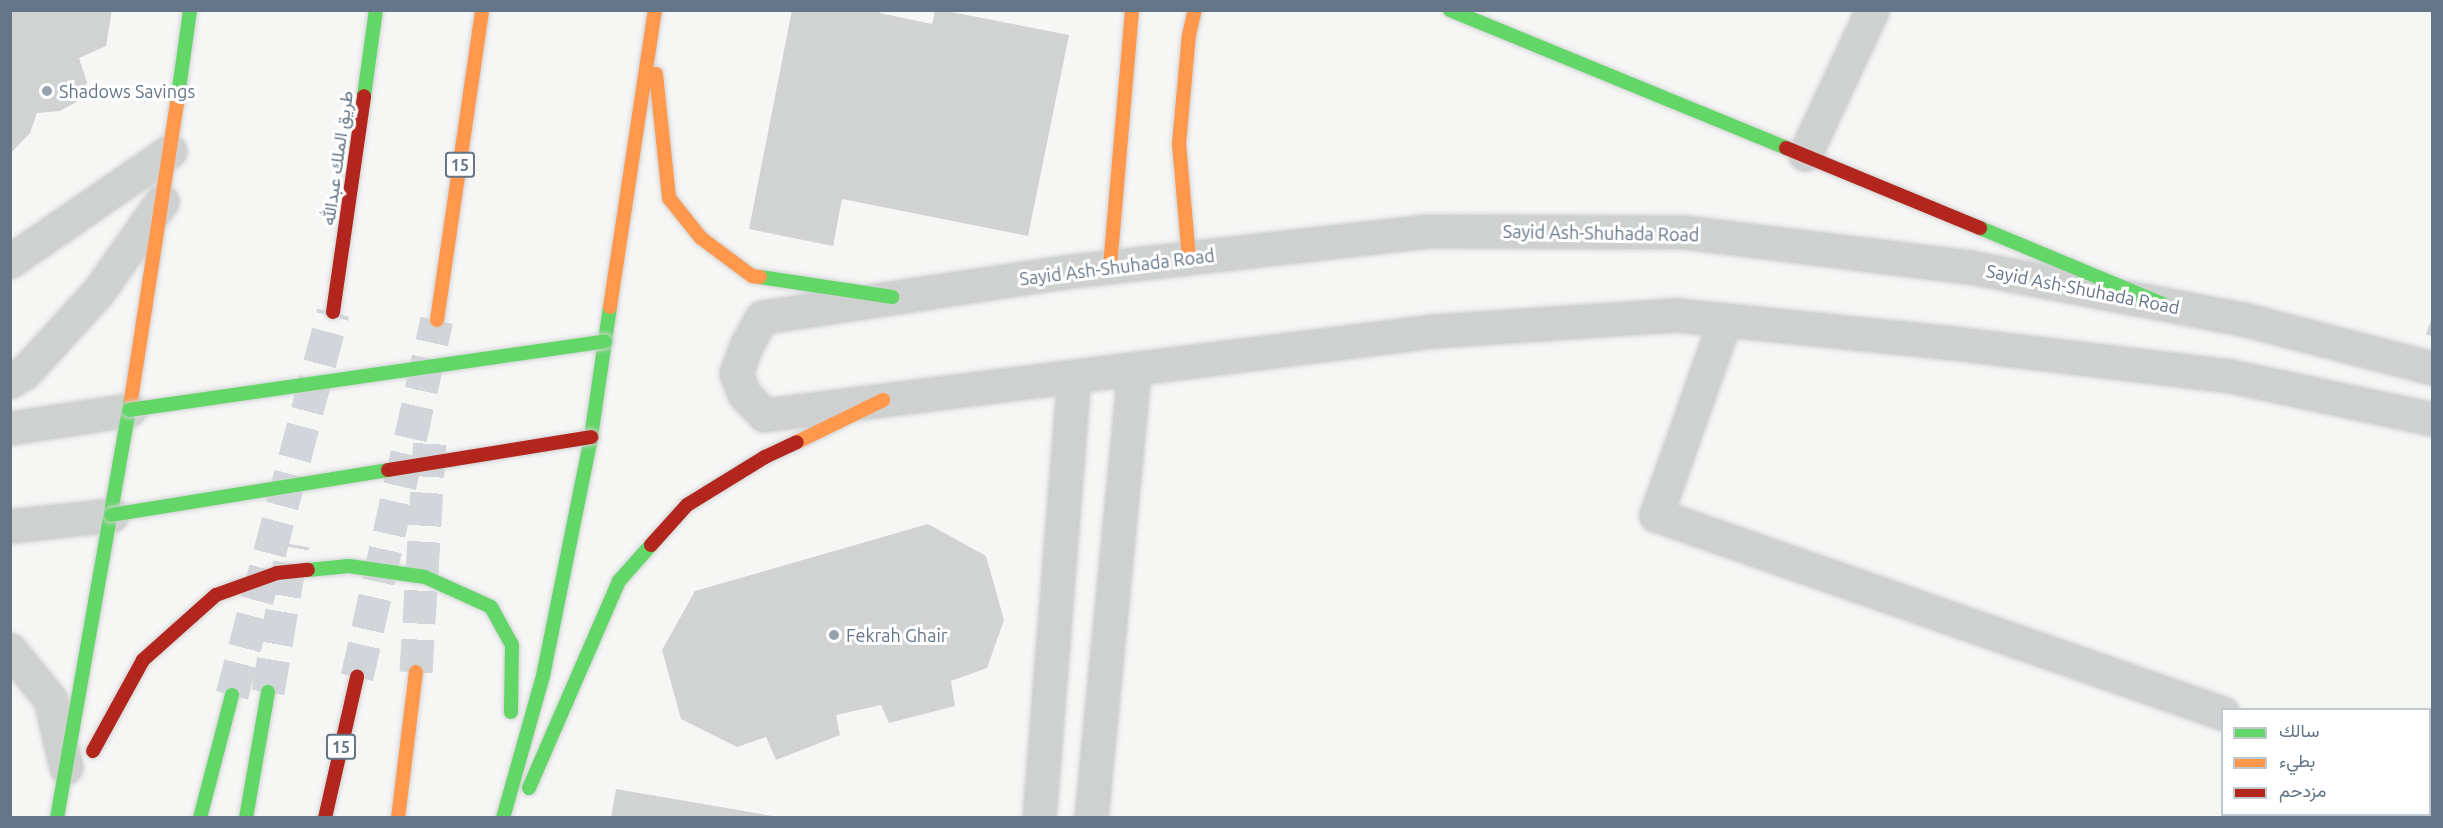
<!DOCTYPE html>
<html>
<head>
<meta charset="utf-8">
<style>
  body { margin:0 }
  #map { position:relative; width:2443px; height:828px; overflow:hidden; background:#f6f6f5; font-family:Ubuntu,Vazirmatn,sans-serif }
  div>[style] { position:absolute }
  .building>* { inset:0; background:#d1d2d2 }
  .highway-tunnel>* { height:33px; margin-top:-16.5px; transform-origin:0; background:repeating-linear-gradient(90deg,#d2d6da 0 33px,transparent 0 49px) }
  .roads { filter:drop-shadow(0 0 2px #d1d3d4) drop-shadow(0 0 2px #d1d3d4) }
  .street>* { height:33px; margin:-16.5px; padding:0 16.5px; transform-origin:16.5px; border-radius:16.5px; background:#cfd1d1 }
  .fast>* { height:14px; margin:-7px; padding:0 7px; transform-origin:7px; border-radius:7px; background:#63d668 }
  .slow>* { height:14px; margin:-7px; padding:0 7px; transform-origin:7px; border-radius:7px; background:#ff974d }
  .jam>* { height:14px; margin:-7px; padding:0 7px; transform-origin:7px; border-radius:7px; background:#b3261e }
  .bridges { filter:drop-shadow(0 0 2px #d1d3d4) drop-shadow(0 0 2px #d1d3d4) }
  .fast-bridge>* { height:14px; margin:-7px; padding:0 7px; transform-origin:7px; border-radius:7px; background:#63d668 }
  .jam-bridge>* { height:14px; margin:-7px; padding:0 7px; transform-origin:7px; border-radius:7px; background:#b3261e }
  .dots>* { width:16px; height:16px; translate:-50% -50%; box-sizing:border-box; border:3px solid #fff; border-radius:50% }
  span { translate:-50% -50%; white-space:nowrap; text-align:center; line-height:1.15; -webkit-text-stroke:6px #fff; paint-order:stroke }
  .shield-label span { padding:2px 4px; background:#fff; border:2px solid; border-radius:4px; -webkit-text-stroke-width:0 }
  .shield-label { font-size:16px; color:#647587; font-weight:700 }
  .poi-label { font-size:18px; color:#647587 }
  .left { translate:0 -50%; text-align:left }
  .street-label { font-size:18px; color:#647587 }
  .frame { position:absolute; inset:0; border:12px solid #647587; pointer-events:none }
  .legend { position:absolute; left:2221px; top:708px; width:210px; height:108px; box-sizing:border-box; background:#fff; border:2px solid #c1c8cf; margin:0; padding:8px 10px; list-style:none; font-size:18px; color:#647587 }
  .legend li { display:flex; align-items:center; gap:12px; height:30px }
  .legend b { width:30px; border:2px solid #c1c8cf }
</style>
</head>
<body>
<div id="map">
  <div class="building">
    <i style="clip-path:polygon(10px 10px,112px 10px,106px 46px,79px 58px,87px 82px,80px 100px,60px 111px,37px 113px,30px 133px,10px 154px)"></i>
    <i style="clip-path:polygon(792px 10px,881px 10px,880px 13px,932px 24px,935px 10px,941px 10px,1069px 35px,1028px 236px,842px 199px,833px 246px,749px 229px)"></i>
    <i style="clip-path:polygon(2432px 318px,2432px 337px,2426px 334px)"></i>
    <i style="clip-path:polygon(928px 524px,986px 556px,1004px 620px,987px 668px,951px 681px,955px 706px,889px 723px,881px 705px,836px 715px,840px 735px,776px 760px,766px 737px,737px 747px,681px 719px,662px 650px,695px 591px)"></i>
    <i style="clip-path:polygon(616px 789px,772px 816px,772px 818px,611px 818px)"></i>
  </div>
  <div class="highway-tunnel">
    <i style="left:416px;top:672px;width:238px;rotate:-86.6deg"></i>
    <i style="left:357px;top:677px;width:366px;rotate:-77.4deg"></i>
    <i style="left:268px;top:692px;width:150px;rotate:-80.4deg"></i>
    <i style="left:232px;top:695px;width:396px;rotate:-75.2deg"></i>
  </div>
  <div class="roads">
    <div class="street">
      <i style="left:1805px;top:154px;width:159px;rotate:-65deg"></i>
      <i style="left:10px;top:261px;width:194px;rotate:-34.5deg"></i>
      <i style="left:1725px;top:320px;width:207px;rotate:109.5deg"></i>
      <i style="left:1656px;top:515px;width:600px;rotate:19.28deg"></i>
      <i style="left:2432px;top:368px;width:196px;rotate:-165.5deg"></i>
      <i style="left:2242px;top:319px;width:278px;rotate:-169.2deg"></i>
      <i style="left:1969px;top:267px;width:288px;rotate:-173deg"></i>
      <i style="left:1683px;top:232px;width:255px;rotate:-179.8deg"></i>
      <i style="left:1428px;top:231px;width:366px;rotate:173.6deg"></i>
      <i style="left:1064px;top:272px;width:305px;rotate:171.5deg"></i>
      <i style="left:762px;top:317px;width:33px;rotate:119deg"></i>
      <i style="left:746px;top:346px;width:29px;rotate:110deg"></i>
      <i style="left:736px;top:373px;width:22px;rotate:69deg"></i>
      <i style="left:744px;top:394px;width:29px;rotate:46deg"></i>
      <i style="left:764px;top:415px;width:675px;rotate:-7.15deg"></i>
      <i style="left:1434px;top:331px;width:244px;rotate:-3.8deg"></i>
      <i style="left:1677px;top:315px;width:277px;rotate:5.8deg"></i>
      <i style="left:1953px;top:343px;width:279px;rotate:6.8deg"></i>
      <i style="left:2230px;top:376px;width:207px;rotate:12deg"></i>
      <i style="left:10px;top:381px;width:17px;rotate:-31deg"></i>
      <i style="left:25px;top:372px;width:108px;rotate:-47.6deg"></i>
      <i style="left:98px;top:292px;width:111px;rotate:-54.9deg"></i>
      <i style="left:10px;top:428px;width:120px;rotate:-8.6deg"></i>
      <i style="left:10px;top:526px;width:102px;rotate:-6.2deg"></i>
      <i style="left:10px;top:650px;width:63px;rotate:50.8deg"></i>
      <i style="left:50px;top:699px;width:70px;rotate:76.8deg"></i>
      <i style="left:2430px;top:785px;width:2px;rotate:27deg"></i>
      <i style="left:1039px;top:818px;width:441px;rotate:-85.5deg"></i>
      <i style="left:1091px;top:818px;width:451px;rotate:-84.5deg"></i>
    </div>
    <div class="fast">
      <i style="left:1450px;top:10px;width:363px;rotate:22.3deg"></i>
      <i style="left:364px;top:96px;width:87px;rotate:-82.1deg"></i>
      <i style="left:177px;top:103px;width:94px;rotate:-82deg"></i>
      <i style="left:1980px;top:228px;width:198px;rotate:22.6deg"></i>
      <i style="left:760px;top:277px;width:134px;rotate:8.6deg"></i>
      <i style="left:529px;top:788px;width:226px;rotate:-66.5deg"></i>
      <i style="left:619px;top:581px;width:48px;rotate:-48.4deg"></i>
      <i style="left:57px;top:818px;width:424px;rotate:-80deg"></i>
      <i style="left:200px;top:818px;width:127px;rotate:-75.4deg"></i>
      <i style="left:246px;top:818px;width:128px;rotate:-80.1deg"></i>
      <i style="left:503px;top:818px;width:148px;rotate:-74.3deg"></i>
      <i style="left:543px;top:676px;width:244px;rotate:-78.6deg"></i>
      <i style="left:591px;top:437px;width:131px;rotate:-81.7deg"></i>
    </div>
    <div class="slow">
      <i style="left:656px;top:74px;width:125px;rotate:84deg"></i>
      <i style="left:669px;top:198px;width:51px;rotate:51.3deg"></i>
      <i style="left:701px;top:238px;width:64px;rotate:36.7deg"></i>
      <i style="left:752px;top:276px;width:8px;rotate:7deg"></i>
      <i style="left:1189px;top:258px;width:114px;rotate:-95deg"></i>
      <i style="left:1179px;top:144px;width:109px;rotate:-84.8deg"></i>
      <i style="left:1189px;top:35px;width:26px;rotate:-77deg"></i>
      <i style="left:1110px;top:267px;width:258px;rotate:-85.1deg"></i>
      <i style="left:610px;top:307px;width:300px;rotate:-81.4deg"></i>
      <i style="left:437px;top:320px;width:313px;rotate:-81.7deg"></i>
      <i style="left:131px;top:400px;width:301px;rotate:-81.2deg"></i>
      <i style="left:797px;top:442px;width:96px;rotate:-26deg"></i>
      <i style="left:398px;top:818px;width:147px;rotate:-83deg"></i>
    </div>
    <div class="jam">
      <i style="left:1786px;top:148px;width:210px;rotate:22.4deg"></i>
      <i style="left:333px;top:312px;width:218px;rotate:-81.8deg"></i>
      <i style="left:651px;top:545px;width:54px;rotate:-48deg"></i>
      <i style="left:687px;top:505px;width:92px;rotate:-31.6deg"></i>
      <i style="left:765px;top:457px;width:35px;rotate:-25deg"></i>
      <i style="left:325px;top:818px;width:145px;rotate:-77.2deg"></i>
    </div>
  </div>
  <div class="bridges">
    <div class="fast-bridge">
      <i style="left:129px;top:410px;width:481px;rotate:-8.2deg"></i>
      <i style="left:111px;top:515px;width:281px;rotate:-9.2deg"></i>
      <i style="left:308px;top:570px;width:41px;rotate:-5.6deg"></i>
      <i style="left:349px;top:566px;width:77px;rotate:8.2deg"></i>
      <i style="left:425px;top:577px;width:72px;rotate:24.4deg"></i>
      <i style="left:491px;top:607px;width:43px;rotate:61.1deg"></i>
      <i style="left:512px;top:645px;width:67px;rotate:90.9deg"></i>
    </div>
    <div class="jam-bridge">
      <i style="left:388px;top:470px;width:206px;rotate:-9.2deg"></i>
      <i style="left:93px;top:751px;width:104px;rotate:-61.2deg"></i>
      <i style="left:143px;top:660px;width:98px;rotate:-41.7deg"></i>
      <i style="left:216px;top:595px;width:65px;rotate:-19.8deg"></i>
      <i style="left:277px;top:573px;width:31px;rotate:-6deg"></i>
    </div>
  </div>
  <div class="dots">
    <i style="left:47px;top:91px;background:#97a2ae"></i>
    <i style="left:834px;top:635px;background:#97a2ae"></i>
  </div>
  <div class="shield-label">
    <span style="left:460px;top:165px">15</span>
    <span style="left:341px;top:747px">15</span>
  </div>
  <div class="poi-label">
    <span class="left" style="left:59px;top:91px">Shadows Savings</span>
    <span class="left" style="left:846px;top:635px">Fekrah Ghair</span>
  </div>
  <div class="street-label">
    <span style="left:337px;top:158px;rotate:-82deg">طريق الملك عبدالله</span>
    <span style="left:1601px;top:233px;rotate:1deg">Sayid Ash-Shuhada Road</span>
    <span style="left:1117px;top:267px;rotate:-7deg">Sayid Ash-Shuhada Road</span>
    <span style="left:2083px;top:289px;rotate:11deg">Sayid Ash-Shuhada Road</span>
  </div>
  <div class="frame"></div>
  <ul class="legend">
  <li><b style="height:8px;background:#63d668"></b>سالك</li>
  <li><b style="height:8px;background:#ff974d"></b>بطيء</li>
  <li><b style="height:8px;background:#b3261e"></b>مزدحم</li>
  </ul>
</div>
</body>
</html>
